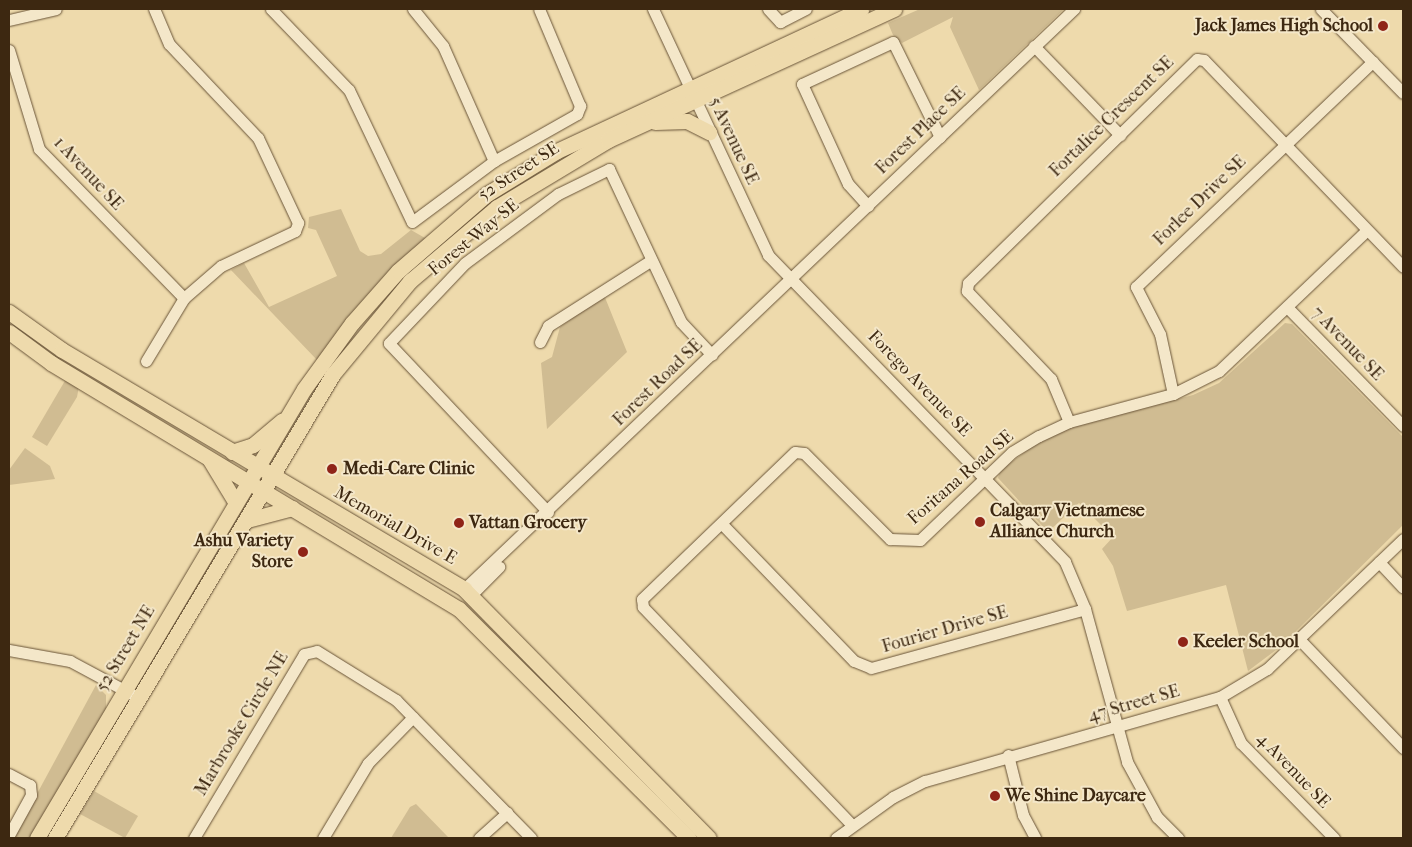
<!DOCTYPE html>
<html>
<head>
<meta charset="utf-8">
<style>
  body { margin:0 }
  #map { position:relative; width:1412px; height:847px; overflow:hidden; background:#eedaac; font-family:"IM FELL French Canon",serif }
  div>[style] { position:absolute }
  .green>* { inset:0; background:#d0bc92 }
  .roads { filter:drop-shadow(0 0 1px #695438) drop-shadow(0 0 1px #695438) }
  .minor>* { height:11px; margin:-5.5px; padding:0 5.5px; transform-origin:5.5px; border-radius:5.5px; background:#f4e7c9 }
  .major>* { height:15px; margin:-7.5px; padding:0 7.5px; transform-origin:7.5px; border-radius:7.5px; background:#eedaac }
  .dots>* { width:14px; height:14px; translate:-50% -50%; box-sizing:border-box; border:2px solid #f4e7c9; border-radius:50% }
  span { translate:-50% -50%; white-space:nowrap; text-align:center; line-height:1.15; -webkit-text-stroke:4px #f4e7c9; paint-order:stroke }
  .poi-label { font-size:18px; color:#3d2811; font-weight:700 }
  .right { translate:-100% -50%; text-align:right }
  .left { translate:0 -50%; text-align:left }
  .street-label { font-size:18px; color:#3d2811 }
  .frame { position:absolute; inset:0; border:10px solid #3d2811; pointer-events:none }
</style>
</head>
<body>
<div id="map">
  <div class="green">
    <i style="clip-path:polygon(920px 9px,1064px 9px,979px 90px,950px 27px,953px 17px,902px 43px,893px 35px,888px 23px)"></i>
    <i style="clip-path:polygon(341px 209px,360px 251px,368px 256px,381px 254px,411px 230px,425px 238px,317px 360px,231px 270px,244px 263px,269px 307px,337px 276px,316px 230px,308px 228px,309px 217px)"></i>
    <i style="clip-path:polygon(604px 295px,627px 352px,547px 429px,541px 363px,552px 357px,560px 327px)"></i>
    <i style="clip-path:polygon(1285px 323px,1292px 324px,1403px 437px,1403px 525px,1280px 647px,1248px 671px,1226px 585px,1127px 611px,1113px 566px,1102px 549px,1113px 537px,1079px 503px,1048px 532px,998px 478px,1000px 471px,1035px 444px,1067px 428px,1193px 395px,1219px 383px)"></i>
    <i style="clip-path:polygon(66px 379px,79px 386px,77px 397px,47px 446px,32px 437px)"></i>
    <i style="clip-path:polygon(25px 448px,50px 466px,55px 479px,9px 485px,9px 470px)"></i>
    <i style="clip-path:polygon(96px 685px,106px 695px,106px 710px,30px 838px,13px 838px)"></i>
    <i style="clip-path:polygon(94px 791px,138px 816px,125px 838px,80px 814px)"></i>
    <i style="clip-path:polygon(416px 804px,449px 838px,391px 838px,410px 807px)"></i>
  </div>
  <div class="roads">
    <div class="minor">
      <i style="left:271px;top:9px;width:112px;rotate:46.1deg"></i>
      <i style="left:349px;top:90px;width:146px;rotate:64.5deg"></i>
      <i style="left:412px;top:222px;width:102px;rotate:-36.6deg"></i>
      <i style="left:494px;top:161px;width:95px;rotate:-29.5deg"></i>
      <i style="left:577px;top:114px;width:9px;rotate:-69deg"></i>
      <i style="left:580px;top:106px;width:105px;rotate:-112.9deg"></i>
      <i style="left:413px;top:9px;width:48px;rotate:51deg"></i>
      <i style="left:443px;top:46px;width:126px;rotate:66.1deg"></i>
      <i style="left:653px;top:9px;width:272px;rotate:64.9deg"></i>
      <i style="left:768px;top:255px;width:427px;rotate:45.9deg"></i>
      <i style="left:1065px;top:562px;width:51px;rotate:66.9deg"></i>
      <i style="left:1085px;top:609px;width:159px;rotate:74.6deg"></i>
      <i style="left:1127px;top:762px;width:63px;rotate:61.4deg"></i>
      <i style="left:1157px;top:817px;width:30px;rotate:45deg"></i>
      <i style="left:768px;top:9px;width:18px;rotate:47deg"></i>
      <i style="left:780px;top:22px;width:29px;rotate:-27deg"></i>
      <i style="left:1321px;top:9px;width:117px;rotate:45.7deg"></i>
      <i style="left:9px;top:20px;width:48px;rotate:-13.2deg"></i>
      <i style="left:1034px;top:46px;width:124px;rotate:46deg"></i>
      <i style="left:9px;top:50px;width:103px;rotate:73.1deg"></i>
      <i style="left:39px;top:149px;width:208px;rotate:45.8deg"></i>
      <i style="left:868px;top:206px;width:30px;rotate:-132deg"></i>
      <i style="left:848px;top:184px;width:110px;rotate:-114.7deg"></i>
      <i style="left:802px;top:84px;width:100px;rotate:-24.8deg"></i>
      <i style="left:893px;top:42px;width:106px;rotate:63.7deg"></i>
      <i style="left:1287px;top:307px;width:166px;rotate:45.7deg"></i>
      <i style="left:540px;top:342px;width:18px;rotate:-63deg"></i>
      <i style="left:548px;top:326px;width:121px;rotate:-32.5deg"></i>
      <i style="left:146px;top:361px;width:74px;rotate:-58.9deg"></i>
      <i style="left:184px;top:298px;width:49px;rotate:-40.9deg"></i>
      <i style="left:221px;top:266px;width:82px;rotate:-25.3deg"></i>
      <i style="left:295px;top:231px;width:9px;rotate:-69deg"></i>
      <i style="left:298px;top:223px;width:94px;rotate:-115.2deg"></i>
      <i style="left:258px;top:138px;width:129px;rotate:-133.4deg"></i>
      <i style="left:169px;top:44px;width:38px;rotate:-113deg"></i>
      <i style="left:1173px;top:394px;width:61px;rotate:-102.2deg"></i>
      <i style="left:1160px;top:334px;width:53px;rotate:-117.1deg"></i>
      <i style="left:1136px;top:287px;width:327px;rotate:-43.6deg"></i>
      <i style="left:1069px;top:422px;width:47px;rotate:-112.7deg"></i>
      <i style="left:1051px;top:379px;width:122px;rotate:-133.7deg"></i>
      <i style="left:967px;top:291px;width:8px;rotate:-83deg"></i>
      <i style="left:968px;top:283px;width:320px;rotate:-44.4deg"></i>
      <i style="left:1197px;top:59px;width:7px;rotate:8deg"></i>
      <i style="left:1204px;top:60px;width:287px;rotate:46.1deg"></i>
      <i style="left:548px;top:512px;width:232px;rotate:-133.3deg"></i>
      <i style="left:389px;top:343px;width:110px;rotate:-46.5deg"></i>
      <i style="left:465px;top:263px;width:116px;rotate:-36.6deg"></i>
      <i style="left:558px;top:194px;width:57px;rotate:-26.1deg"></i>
      <i style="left:609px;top:169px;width:169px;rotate:64.8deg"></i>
      <i style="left:681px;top:322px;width:45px;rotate:46.8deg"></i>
      <i style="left:722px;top:524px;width:190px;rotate:46.1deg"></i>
      <i style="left:854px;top:661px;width:18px;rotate:22deg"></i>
      <i style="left:871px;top:668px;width:222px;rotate:-15.4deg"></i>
      <i style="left:1379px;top:562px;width:35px;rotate:47deg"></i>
      <i style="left:464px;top:589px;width:842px;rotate:-43.56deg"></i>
      <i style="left:471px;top:595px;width:40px;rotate:-45deg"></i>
      <i style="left:1299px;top:639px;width:151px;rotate:46.3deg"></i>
      <i style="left:9px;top:650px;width:62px;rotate:10.2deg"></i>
      <i style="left:70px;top:661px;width:78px;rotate:28.2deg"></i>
      <i style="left:1220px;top:697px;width:51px;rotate:65.5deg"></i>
      <i style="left:1241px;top:743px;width:133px;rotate:45.6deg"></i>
      <i style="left:1008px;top:755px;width:62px;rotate:76deg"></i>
      <i style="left:1023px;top:815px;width:26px;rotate:62deg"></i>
      <i style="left:9px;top:774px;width:24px;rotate:28deg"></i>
      <i style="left:30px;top:785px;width:10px;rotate:84deg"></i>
      <i style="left:31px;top:795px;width:46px;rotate:118.8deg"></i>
      <i style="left:851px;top:824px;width:301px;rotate:-133.8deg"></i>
      <i style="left:643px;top:607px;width:8px;rotate:-97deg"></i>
      <i style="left:642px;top:599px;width:212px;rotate:-43.9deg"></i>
      <i style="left:795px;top:452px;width:9px;rotate:6deg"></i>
      <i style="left:804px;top:453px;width:122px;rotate:45deg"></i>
      <i style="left:890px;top:539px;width:30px;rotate:2deg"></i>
      <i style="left:920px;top:540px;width:127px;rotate:-43.7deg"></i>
      <i style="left:1012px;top:452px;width:31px;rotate:-31deg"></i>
      <i style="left:1039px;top:436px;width:33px;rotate:-25deg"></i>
      <i style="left:1069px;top:422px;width:108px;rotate:-15.1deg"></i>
      <i style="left:1173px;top:394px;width:51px;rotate:-26.6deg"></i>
      <i style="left:1219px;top:371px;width:204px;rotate:-43.6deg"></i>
      <i style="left:194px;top:838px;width:214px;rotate:-59.1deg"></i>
      <i style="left:304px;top:654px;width:13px;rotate:-13deg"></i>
      <i style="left:317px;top:651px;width:93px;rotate:31.8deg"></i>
      <i style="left:396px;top:700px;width:193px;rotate:45.6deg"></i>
      <i style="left:323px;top:838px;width:87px;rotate:-59deg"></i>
      <i style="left:368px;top:763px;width:64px;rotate:-45.6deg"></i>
      <i style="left:479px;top:838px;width:38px;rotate:-42deg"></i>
      <i style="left:836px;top:838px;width:70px;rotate:-35.7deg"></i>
      <i style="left:893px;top:797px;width:36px;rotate:-27deg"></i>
      <i style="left:925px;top:781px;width:307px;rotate:-15.9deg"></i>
      <i style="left:1220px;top:697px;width:55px;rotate:-30.8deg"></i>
      <i style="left:1267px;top:669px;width:188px;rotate:-43.7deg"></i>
    </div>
    <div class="major">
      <i style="left:655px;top:122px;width:32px;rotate:-2deg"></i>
      <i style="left:687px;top:121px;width:25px;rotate:27deg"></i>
      <i style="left:9px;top:312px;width:65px;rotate:35.6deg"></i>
      <i style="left:62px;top:350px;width:468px;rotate:30.7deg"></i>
      <i style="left:464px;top:589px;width:349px;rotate:45.5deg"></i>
      <i style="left:9px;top:332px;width:52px;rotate:36.4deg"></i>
      <i style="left:51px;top:363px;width:476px;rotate:31.1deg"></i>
      <i style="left:459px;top:609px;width:325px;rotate:44.9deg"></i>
      <i style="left:232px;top:452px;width:22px;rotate:-18deg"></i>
      <i style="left:253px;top:445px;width:38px;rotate:-40deg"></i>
      <i style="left:210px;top:460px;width:50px;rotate:58.8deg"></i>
      <i style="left:247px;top:520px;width:47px;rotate:-14.9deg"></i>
      <i style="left:37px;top:838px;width:522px;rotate:-59.26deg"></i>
      <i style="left:304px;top:389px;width:82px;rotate:-54deg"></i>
      <i style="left:352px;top:323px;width:69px;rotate:-48.5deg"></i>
      <i style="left:398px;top:271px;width:118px;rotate:-40.9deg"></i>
      <i style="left:487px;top:194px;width:82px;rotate:-31.6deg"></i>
      <i style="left:557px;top:151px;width:336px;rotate:-25deg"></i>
      <i style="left:55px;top:838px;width:541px;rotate:-59.07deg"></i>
      <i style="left:333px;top:374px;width:121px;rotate:-50.4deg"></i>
      <i style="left:410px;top:281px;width:114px;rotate:-40.4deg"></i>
      <i style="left:497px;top:207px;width:130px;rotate:-31.1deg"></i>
      <i style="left:608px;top:140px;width:315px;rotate:-24.6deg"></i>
    </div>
  </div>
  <div class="dots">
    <i style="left:1383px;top:26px;background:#8f2418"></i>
    <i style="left:332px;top:469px;background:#8f2418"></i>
    <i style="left:980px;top:522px;background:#8f2418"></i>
    <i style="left:459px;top:523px;background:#8f2418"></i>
    <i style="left:303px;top:552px;background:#8f2418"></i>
    <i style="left:1183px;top:642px;background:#8f2418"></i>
    <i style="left:995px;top:796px;background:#8f2418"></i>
  </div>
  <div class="poi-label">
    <span class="right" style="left:1373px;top:26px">Jack James High School</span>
    <span class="left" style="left:343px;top:469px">Medi-Care Clinic</span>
    <span class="left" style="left:990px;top:522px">Calgary Vietnamese<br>Alliance Church</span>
    <span class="left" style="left:469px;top:523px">Vattan Grocery</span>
    <span class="right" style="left:293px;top:552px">Ashu Variety<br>Store</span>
    <span class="left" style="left:1193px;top:642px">Keeler School</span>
    <span class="left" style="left:1005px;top:796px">We Shine Daycare</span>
  </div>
  <div class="street-label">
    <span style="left:1112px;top:117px;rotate:-44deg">Fortalice Crescent SE</span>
    <span style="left:921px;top:131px;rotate:-44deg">Forest Place SE</span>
    <span style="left:733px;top:141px;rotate:65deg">5 Avenue SE</span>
    <span style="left:519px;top:172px;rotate:-33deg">52 Street SE</span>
    <span style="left:88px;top:174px;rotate:47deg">1 Avenue SE</span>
    <span style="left:1200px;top:201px;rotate:-44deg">Forlee Drive SE</span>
    <span style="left:474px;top:238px;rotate:-39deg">Forest Way SE</span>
    <span style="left:1347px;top:344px;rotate:46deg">7 Avenue SE</span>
    <span style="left:658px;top:383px;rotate:-44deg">Forest Road SE</span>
    <span style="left:919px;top:384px;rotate:46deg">Forego Avenue SE</span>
    <span style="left:961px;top:478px;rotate:-41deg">Foritana Road SE</span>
    <span style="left:395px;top:526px;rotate:30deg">Memorial Drive E</span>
    <span style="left:945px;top:630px;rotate:-16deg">Fourier Drive SE</span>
    <span style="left:126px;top:649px;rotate:-59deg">52 Street NE</span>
    <span style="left:1134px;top:704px;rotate:-16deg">47 Street SE</span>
    <span style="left:242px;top:724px;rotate:-59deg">Marbrooke Circle NE</span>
    <span style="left:1293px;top:771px;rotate:46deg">4 Avenue SE</span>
  </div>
  <div class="frame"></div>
</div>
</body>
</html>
